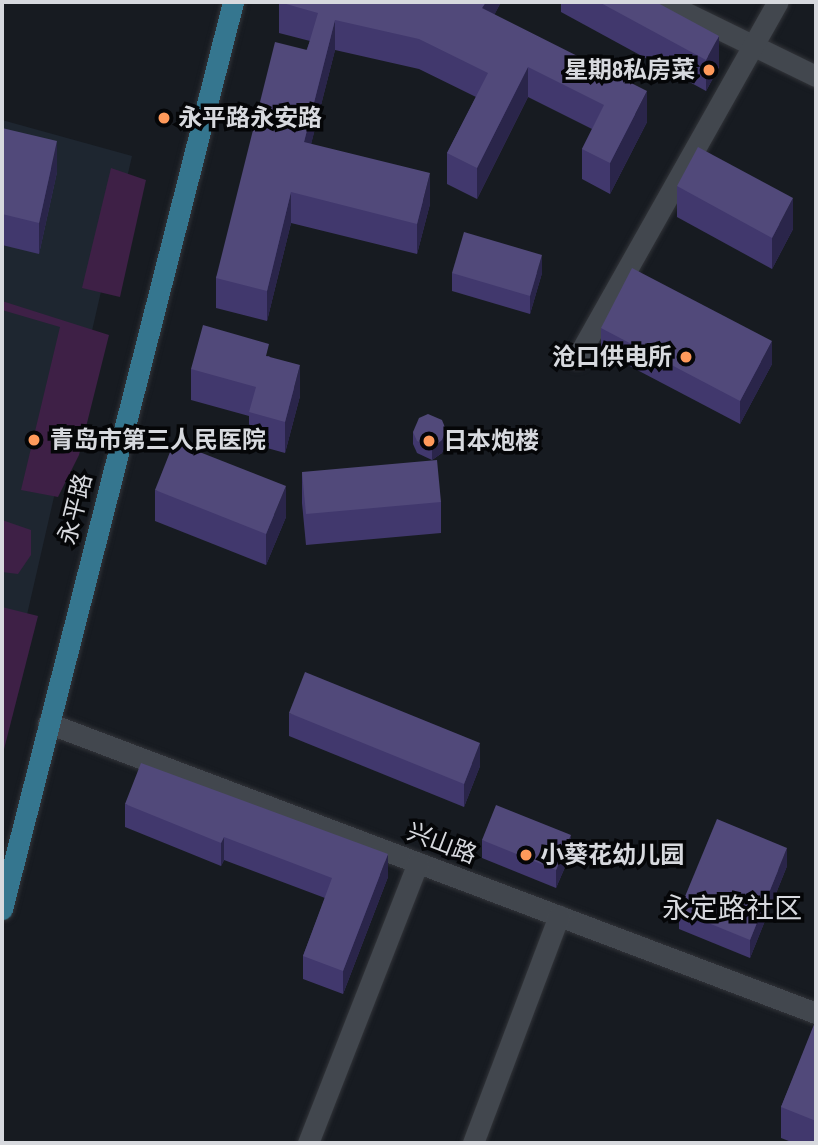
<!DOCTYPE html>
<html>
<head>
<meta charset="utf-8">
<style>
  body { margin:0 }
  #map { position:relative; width:818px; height:1145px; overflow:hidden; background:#171b21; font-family:"Archivo Narrow","Noto Sans SC",sans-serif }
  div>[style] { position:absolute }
  .built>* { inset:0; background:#1e2630 }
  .green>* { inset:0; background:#3e2046 }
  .roads { filter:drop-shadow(0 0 2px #323439) drop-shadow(0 0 2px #323439) }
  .minor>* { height:21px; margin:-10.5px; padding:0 10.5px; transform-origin:10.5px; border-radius:10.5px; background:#42474e }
  .major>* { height:21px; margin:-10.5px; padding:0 10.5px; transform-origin:10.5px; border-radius:10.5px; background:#35768f }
  .wall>* { inset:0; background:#41386d }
  .shaded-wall>* { inset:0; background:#2a254a }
  .building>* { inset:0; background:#51497a }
  .dots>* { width:19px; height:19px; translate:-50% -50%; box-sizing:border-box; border:4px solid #050608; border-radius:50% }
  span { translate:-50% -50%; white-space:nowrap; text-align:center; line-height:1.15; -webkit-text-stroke:7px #050608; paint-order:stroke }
  .poi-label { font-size:24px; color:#d7d9de; font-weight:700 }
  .right { translate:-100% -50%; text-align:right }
  .left { translate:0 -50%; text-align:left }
  .street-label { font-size:24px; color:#d7d9de }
  .quarter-label { font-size:28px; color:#d7d9de }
  .frame { position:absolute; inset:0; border:4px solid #d7d9de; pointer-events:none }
</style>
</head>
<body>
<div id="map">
  <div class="built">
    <i style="clip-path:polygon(2px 120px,132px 156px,2px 724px)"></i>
  </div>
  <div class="green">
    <i style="clip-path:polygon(111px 168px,146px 180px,120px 297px,82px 288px)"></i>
    <i style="clip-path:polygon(2px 301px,109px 335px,79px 455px,58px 497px,21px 490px,60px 327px,2px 310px)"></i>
    <i style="clip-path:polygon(2px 520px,31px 530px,31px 555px,18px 574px,2px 572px)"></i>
    <i style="clip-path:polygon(2px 607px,38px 616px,2px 757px)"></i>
  </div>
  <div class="roads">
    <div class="minor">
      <i style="left:664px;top:2px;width:169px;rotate:26deg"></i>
      <i style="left:577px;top:358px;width:409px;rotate:-60.6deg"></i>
      <i style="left:48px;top:723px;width:821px;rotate:20.69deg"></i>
      <i style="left:308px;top:1143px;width:301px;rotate:-68.6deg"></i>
      <i style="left:473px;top:1143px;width:243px;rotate:-69.3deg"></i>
    </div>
    <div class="major">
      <i style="left:2px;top:909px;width:936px;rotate:-75.71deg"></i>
    </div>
  </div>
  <div class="wall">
    <i style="clip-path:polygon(279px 2px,501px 2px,494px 15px,647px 122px,610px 194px,582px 179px,582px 149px,592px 129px,528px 97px,477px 199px,447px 184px,447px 153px,476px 97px,419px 69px,335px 50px,311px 144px,430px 204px,417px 254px,291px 223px,267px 321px,216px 308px,216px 278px,310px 41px,279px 33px)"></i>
    <i style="clip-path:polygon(561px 2px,656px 2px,719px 67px,706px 91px,561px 12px)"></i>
    <i style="clip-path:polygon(2px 128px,57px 172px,39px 254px,2px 245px)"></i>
    <i style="clip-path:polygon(677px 186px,793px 229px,772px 269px,677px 217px)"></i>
    <i style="clip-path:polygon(452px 273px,542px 273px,530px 314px,452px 291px)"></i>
    <i style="clip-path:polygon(601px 328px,772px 364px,740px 424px,601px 351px)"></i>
    <i style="clip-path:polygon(269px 356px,300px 396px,285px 453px,249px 443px,249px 416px,191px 400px,191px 369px)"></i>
    <i style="clip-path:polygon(413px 432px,446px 443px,442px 453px,432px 460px,417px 453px,413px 444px)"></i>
    <i style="clip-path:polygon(302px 472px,441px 502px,441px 533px,306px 545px,302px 503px)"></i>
    <i style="clip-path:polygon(155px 490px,286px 517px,266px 565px,155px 521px)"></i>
    <i style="clip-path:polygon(289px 713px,480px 766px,464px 807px,289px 736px)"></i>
    <i style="clip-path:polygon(125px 804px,388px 877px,343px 994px,303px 979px,303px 956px,325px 898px,224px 860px,221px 866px,125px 827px)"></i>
    <i style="clip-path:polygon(482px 840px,571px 853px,556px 888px,482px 858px)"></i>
    <i style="clip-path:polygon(787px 866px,750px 958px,679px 929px,679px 911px)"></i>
    <i style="clip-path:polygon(816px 1023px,816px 1143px,794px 1143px,781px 1138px,781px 1107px)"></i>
  </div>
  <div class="shaded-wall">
    <i style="clip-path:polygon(486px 2px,501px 2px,482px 39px,482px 8px)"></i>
    <i style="clip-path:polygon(335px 20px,335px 50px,304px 172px,304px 142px)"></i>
    <i style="clip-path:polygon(719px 36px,719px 67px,706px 91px,706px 60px)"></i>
    <i style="clip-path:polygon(528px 67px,528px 97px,477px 199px,477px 168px)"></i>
    <i style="clip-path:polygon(647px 91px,647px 122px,610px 194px,610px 163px)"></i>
    <i style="clip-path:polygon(57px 141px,57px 172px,39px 254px,39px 223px)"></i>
    <i style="clip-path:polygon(430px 173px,430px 204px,417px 254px,417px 224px)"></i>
    <i style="clip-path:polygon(291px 192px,291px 223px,267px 321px,267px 291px)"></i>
    <i style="clip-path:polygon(793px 198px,793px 229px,772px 269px,772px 238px)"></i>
    <i style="clip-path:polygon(542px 255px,542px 273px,530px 314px,530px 296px)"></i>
    <i style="clip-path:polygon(772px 341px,772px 364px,740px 424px,740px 401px)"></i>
    <i style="clip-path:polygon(300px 365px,300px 396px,285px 453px,285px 422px)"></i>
    <i style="clip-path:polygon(446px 430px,446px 443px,442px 453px,432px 460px,432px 448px)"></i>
    <i style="clip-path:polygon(286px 486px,286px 517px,266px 565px,266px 534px)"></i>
    <i style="clip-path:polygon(480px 743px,480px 766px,464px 807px,464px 784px)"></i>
    <i style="clip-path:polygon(571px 835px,571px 853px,556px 888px,556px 870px)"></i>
    <i style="clip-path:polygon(224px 837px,224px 860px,221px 866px,221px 843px)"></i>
    <i style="clip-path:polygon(787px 848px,787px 866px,750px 958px,750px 940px)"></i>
    <i style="clip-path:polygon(388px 854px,388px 877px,343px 994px,343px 971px)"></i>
  </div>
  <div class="building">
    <i style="clip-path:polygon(279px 2px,486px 2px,482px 8px,647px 91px,610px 163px,582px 149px,604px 105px,528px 67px,477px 168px,447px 153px,488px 73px,419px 39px,335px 20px,304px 142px,430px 173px,417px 224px,291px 192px,267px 291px,216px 278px,275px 42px,307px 50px,318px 13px)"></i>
    <i style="clip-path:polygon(599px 2px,656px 2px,719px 36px,706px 60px)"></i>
    <i style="clip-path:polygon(2px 128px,57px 141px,39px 223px,2px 214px)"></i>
    <i style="clip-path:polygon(698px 147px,793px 198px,772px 238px,677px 186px)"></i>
    <i style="clip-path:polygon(464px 232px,542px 255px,530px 296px,452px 273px)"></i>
    <i style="clip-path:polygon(632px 268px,772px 341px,740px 401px,601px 328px)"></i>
    <i style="clip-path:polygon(203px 325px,269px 344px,266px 356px,300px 365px,285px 422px,249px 412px,256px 387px,191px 369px)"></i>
    <i style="clip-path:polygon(428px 414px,442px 420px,446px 430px,442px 440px,432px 448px,417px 441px,413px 432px,419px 418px)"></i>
    <i style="clip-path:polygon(174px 442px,286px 486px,266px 534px,155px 490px)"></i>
    <i style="clip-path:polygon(437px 460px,441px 502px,306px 514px,302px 472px)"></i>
    <i style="clip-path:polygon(305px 672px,480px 743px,464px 784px,289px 713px)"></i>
    <i style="clip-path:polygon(141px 763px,388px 854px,343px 971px,303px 956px,332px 878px,224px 837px,221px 843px,125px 804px)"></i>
    <i style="clip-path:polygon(496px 805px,571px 835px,556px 870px,482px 840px)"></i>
    <i style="clip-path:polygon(717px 819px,787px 848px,750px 940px,679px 911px)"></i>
    <i style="clip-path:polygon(815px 1022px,816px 1023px,816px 1121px,781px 1107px)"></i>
  </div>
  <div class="dots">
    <i style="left:709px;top:70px;background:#ff9a5b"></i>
    <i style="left:164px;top:118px;background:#ff9a5b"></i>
    <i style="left:686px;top:357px;background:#ff9a5b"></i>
    <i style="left:34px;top:440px;background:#ff9a5b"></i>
    <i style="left:429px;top:441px;background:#ff9a5b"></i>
    <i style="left:526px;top:855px;background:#ff9a5b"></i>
  </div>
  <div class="poi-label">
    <span class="right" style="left:695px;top:70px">星期8私房菜</span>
    <span class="left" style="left:178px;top:118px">永平路永安路</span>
    <span class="right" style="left:672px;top:357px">沧口供电所</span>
    <span class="left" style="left:50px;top:440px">青岛市第三人民医院</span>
    <span class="left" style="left:443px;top:441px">日本炮楼</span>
    <span class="left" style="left:540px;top:855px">小葵花幼儿园</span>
  </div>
  <div class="street-label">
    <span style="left:75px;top:509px;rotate:-76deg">永平路</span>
    <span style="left:442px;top:843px;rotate:21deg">兴山路</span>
  </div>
  <div class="quarter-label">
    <span style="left:732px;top:908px">永定路社区</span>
  </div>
  <div class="frame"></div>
</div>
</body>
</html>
